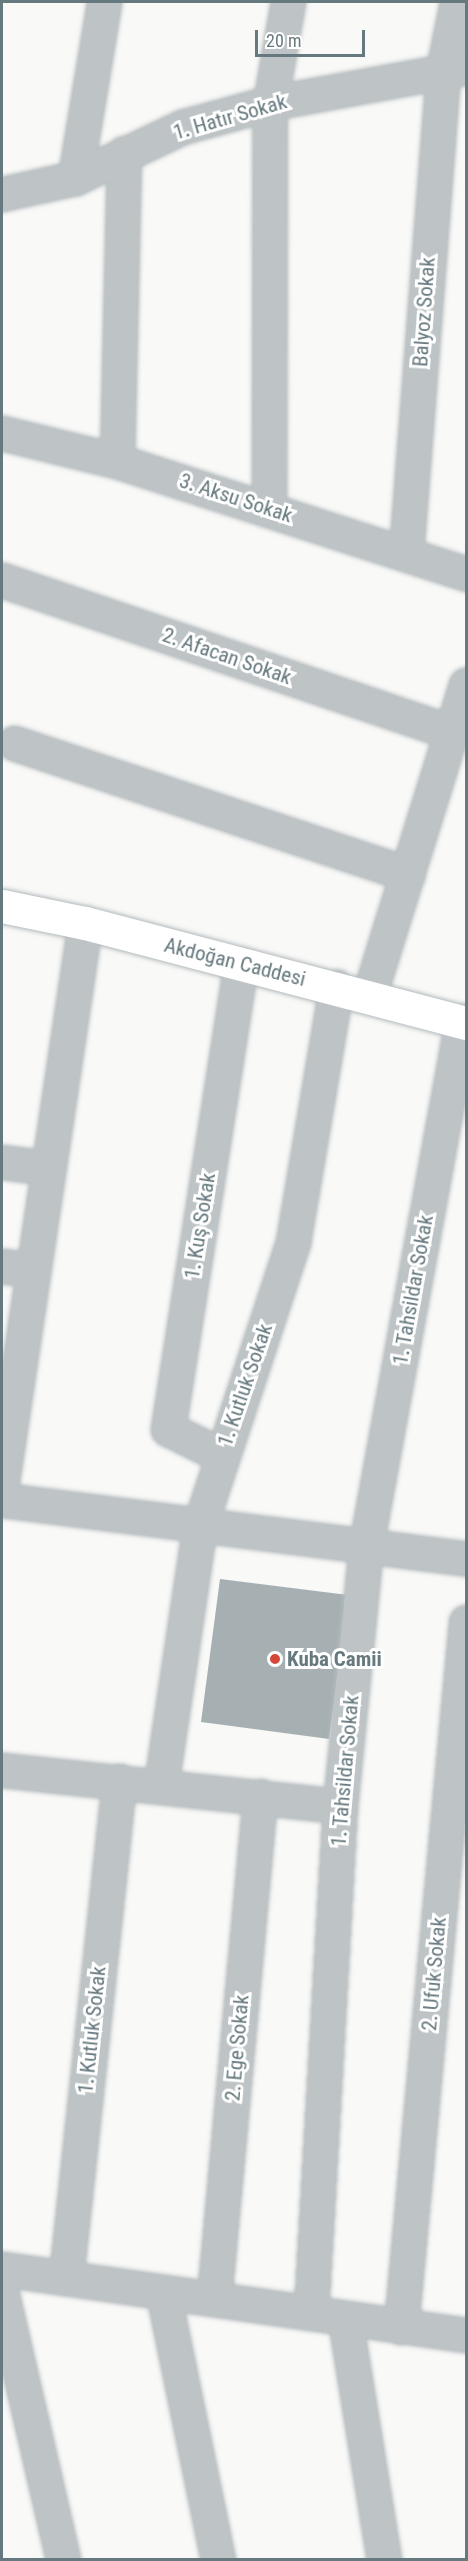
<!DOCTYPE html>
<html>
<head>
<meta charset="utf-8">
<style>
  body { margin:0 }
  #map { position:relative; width:468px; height:2561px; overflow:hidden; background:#f9f9f7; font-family:"Roboto Condensed",sans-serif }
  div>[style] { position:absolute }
  .building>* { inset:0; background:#a6b0b3 }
  .roads { filter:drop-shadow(0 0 2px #b3babd) drop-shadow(0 0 2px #b3babd) }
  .street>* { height:33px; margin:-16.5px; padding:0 16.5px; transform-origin:16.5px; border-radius:16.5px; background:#bec4c6 }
  .secondary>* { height:33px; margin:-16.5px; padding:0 16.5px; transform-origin:16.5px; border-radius:16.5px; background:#fff }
  .dots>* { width:16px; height:16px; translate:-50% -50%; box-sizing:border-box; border:3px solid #fff; border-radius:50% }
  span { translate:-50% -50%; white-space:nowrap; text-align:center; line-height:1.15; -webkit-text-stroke:6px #fff; paint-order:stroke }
  .street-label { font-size:21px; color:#66797f }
  .poi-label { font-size:21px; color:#66797f; font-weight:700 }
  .left { translate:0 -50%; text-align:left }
  .frame { position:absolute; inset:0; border:3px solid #66797f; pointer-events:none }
  .scale { position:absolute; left:255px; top:30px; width:110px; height:27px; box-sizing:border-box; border:3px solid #66797f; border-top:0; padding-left:8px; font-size:18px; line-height:21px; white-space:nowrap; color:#66797f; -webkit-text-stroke:4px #fff; paint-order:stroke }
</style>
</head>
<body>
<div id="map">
  <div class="building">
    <i style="clip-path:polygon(220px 1579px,348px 1595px,329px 1739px,201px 1722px)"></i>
  </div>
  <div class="roads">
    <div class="street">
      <i style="left:75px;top:178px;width:178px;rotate:-80.6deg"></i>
      <i style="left:2px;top:194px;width:75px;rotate:-12.4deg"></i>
      <i style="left:75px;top:178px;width:119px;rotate:-25.5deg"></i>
      <i style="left:182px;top:127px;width:91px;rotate:-15.3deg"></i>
      <i style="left:270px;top:103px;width:196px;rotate:-10.3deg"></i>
      <i style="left:2px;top:433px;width:118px;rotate:13.7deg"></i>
      <i style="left:117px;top:461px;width:367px;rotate:17.9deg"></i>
      <i style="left:117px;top:461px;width:308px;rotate:-88.7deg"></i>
      <i style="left:269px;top:509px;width:406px;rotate:-89.9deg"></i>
      <i style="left:270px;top:103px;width:103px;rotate:-79.9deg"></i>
      <i style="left:406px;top:554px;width:484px;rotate:-85.6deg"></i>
      <i style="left:443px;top:71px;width:70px;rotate:-78.5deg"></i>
      <i style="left:2px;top:580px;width:475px;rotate:18.7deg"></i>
      <i style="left:14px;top:743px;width:415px;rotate:18.4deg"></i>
      <i style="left:369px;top:996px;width:326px;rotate:-72.7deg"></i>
      <i style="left:2px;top:1162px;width:47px;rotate:7.3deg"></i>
      <i style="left:2px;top:1266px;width:31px;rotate:7deg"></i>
      <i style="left:221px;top:1455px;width:59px;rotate:-153.9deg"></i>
      <i style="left:168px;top:1429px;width:471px;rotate:-81.1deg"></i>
      <i style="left:2px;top:1481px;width:564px;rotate:-81.54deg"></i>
      <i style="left:2px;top:1500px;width:468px;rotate:7.2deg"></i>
      <i style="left:2px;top:1770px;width:340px;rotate:6.1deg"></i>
      <i style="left:161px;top:1785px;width:263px;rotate:-81.5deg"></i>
      <i style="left:200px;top:1525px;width:298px;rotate:-71.8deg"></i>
      <i style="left:293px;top:1242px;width:259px;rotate:-80.4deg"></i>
      <i style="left:2px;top:2269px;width:469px;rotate:8.1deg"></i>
      <i style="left:66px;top:2278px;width:500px;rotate:-83.9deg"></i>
      <i style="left:163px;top:2292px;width:274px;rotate:78.4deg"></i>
      <i style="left:2px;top:2295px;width:272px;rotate:77deg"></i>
      <i style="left:214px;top:2299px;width:505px;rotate:-84.77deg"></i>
      <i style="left:311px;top:2313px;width:508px;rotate:-86.73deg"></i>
      <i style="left:340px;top:1806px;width:261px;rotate:-84.3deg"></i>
      <i style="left:366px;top:1546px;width:534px;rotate:-79.64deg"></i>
      <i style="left:345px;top:2319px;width:244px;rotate:80.8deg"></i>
      <i style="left:401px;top:2327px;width:708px;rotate:-84.73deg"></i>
    </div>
    <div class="secondary">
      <i style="left:2px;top:906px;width:85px;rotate:11.6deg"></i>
      <i style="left:85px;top:923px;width:394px;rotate:14.7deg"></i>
    </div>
  </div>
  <div class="dots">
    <i style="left:275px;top:1659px;background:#d5473b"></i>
  </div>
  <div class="street-label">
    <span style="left:230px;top:117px;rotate:-16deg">1. Hatır Sokak</span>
    <span style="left:424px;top:312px;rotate:-86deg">Balyoz Sokak</span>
    <span style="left:236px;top:498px;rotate:18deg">3. Aksu Sokak</span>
    <span style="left:227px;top:656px;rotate:19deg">2. Afacan Sokak</span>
    <span style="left:235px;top:962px;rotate:14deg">Akdoğan Caddesi</span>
    <span style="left:200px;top:1226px;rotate:-81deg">1. Kuş Sokak</span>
    <span style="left:413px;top:1290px;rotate:-80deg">1. Tahsildar Sokak</span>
    <span style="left:245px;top:1385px;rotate:-71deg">1. Kutluk Sokak</span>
    <span style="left:345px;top:1771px;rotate:-85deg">1. Tahsildar Sokak</span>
    <span style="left:434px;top:1974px;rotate:-85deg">2. Ufuk Sokak</span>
    <span style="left:92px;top:2030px;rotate:-84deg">1. Kutluk Sokak</span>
    <span style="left:237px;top:2048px;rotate:-85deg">2. Ege Sokak</span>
  </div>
  <div class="poi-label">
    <span class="left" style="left:287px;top:1659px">Kuba Camii</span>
  </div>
  <div class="frame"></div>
  <div class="scale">20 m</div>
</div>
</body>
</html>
